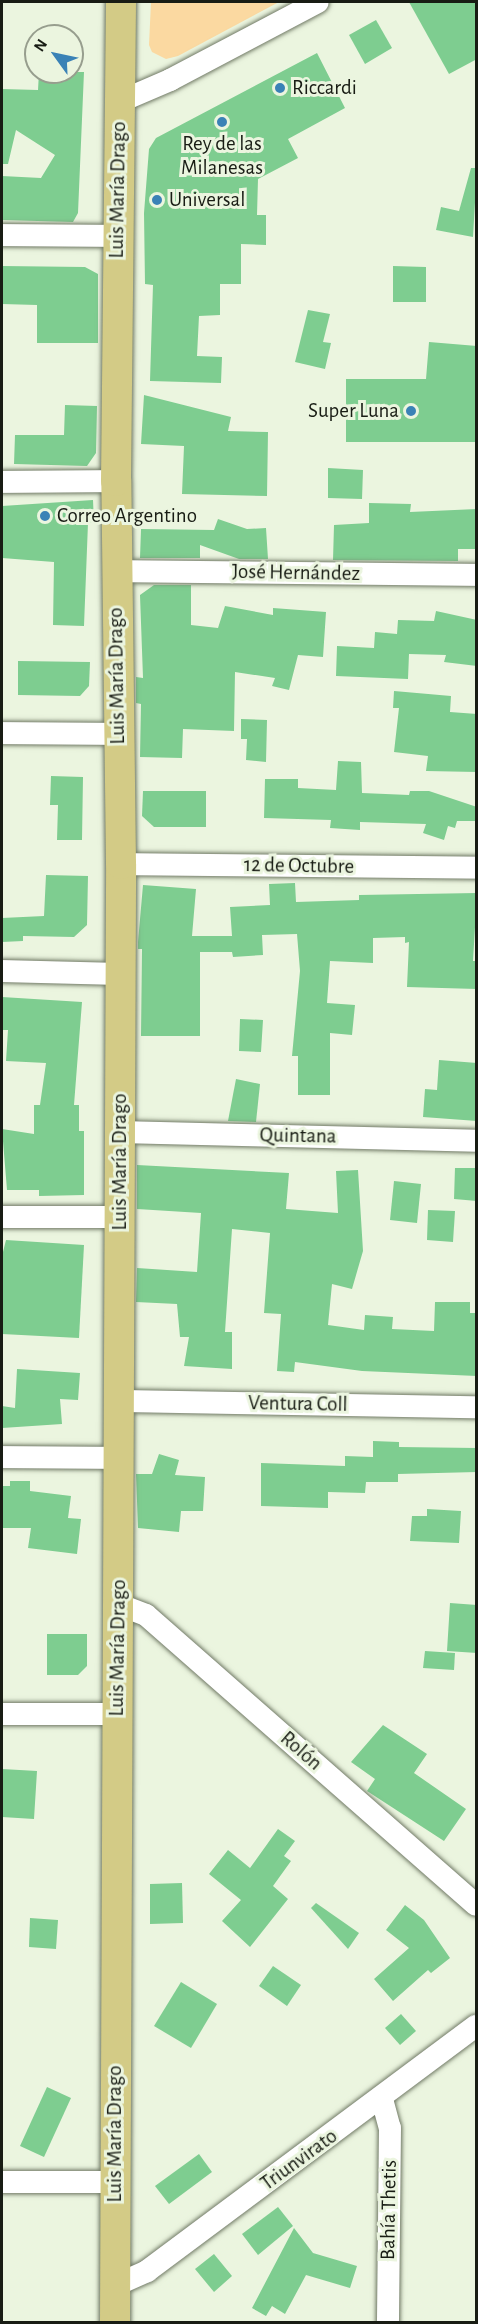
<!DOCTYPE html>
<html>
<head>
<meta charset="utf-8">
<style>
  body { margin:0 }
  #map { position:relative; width:478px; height:2324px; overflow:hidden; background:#ebf5df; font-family:"Alegreya Sans",sans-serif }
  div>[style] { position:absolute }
  .green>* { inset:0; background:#fbd9a1 }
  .building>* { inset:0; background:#7ecd90 }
  .roads { filter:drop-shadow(0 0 2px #717a66) drop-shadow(0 0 2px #717a66) }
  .minor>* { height:22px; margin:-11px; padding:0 11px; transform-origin:11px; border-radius:11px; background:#fff }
  .major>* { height:30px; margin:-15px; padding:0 15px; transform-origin:15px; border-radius:15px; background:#d3cb86 }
  .dots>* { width:16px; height:16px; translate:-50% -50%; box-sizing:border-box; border:3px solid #ebf5df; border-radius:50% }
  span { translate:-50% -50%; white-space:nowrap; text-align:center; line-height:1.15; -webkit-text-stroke:6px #ebf5df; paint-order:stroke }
  .poi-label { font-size:21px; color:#181c14 }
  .left { translate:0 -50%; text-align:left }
  .right { translate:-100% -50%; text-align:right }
  .street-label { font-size:21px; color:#181c14 }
  .frame { position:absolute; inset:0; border:3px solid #181c14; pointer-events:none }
  .north { position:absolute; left:24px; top:24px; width:60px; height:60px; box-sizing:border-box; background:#ebf5df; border:2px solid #979e8e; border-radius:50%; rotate:303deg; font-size:16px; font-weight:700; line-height:24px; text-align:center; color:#181c14 }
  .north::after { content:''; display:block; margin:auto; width:21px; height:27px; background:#3a82b6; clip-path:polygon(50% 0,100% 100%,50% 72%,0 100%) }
</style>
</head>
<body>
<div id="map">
  <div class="green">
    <i style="clip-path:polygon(151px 2px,279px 2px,178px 56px,166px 59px,152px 52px,149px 45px)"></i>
  </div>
  <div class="building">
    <i style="clip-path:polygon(409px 2px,477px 2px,477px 59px,449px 74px)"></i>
    <i style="clip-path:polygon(376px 20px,392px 48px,365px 64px,349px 35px)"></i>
    <i style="clip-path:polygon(317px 53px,345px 108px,288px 139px,298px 158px,258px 179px,257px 215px,266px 215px,266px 245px,241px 244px,241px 284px,220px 284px,220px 315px,199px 316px,197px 356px,222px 357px,221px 383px,150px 381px,153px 285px,145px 284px,144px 213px,149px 149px,156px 138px)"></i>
    <i style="clip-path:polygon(39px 72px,84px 72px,78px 213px,73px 222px,2px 220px,2px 176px,41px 178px,55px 155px,16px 130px,8px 164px,2px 164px,2px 89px,38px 90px)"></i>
    <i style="clip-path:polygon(471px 168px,477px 168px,473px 237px,436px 230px,441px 207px,459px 211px)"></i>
    <i style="clip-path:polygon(2px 266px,85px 267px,98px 274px,98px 343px,37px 343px,37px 305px,2px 304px)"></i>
    <i style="clip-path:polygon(393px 266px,426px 267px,426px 302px,393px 302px)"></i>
    <i style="clip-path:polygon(308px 310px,330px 314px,323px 342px,331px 343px,325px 369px,295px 362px)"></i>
    <i style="clip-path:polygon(429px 342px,477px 346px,477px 442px,346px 442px,346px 379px,426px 379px)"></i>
    <i style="clip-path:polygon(144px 395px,231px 417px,228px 431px,268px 432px,267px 496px,182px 494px,184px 446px,141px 444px)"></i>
    <i style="clip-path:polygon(65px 405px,97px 406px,96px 453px,87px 466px,14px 464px,15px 435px,64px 435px)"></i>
    <i style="clip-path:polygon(328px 468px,363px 470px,362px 499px,328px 498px)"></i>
    <i style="clip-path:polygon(93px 500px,94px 523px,88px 523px,84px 626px,53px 625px,54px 562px,2px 558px,2px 506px)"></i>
    <i style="clip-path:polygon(369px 503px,411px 504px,410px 512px,477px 509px,477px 549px,458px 549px,458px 561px,333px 560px,334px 525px,369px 523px)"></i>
    <i style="clip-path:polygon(218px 519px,247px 529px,266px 528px,268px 559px,239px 559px,200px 545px,200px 558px,140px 558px,141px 529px,214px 530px)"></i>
    <i style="clip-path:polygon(154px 585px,191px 585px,191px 625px,218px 628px,225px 606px,273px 615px,273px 608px,326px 612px,323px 657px,298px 655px,289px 690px,272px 686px,275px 678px,235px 672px,234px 731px,183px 729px,182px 758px,140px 757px,141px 704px,136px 703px,136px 677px,143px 678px,140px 595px)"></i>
    <i style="clip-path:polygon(436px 611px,477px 620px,477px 666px,444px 662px,446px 655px,409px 654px,408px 679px,336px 676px,337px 646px,374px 648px,375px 632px,397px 634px,398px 620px,434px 621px)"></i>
    <i style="clip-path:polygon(18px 661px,90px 662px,89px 686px,80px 696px,18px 695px)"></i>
    <i style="clip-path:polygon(394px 691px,451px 696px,450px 712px,477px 714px,477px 772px,426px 771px,428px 756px,394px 752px,399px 708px,393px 708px)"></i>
    <i style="clip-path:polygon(241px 719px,267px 720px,266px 762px,246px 760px,247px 739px,241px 739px)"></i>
    <i style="clip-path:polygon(338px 761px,361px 762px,362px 793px,409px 795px,410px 791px,429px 791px,477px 807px,477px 821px,457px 821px,455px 828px,448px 826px,444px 840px,423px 833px,426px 824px,360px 822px,360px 830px,330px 828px,331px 820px,264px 818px,265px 779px,298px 779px,298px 788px,336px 790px)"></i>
    <i style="clip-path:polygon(51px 776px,83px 777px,82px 840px,57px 840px,58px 805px,50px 805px)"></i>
    <i style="clip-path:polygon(143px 791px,206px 791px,206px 827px,154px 827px,142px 816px)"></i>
    <i style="clip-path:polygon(46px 875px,88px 876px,87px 925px,74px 937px,23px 936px,23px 941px,2px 942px,2px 918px,44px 916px)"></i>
    <i style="clip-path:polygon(295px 883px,296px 902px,359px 900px,359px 895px,477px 893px,473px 961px,477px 961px,477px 989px,407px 987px,409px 942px,405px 943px,405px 937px,373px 938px,373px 963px,330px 961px,327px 1003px,355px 1005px,352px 1035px,330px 1033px,330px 1095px,298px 1095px,298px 1056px,292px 1056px,300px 971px,297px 934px,262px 935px,263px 955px,233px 957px,232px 952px,200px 952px,200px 1036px,141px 1036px,142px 949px,138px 949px,138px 942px,143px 885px,196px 889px,192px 936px,232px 936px,230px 907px,270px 905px,269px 884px)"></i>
    <i style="clip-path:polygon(2px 997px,82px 1002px,74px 1105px,79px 1105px,79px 1131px,84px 1131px,84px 1195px,39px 1196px,39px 1190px,7px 1190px,2px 1129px,34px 1134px,34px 1105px,40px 1105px,46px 1063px,6px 1061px,8px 1030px,2px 1030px)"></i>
    <i style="clip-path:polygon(240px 1019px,263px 1020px,261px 1052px,239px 1051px)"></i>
    <i style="clip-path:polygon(439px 1060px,477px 1063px,477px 1121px,423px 1117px,425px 1089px,437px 1090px)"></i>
    <i style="clip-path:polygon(236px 1079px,260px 1084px,256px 1122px,228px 1121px)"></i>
    <i style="clip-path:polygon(137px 1165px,289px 1173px,286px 1209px,338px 1213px,336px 1171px,358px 1170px,363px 1251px,352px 1289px,332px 1284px,328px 1325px,364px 1330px,365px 1315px,393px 1317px,392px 1329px,434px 1331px,435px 1302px,470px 1302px,470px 1313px,477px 1313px,477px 1376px,362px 1371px,295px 1362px,294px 1372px,277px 1371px,281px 1314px,264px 1313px,270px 1233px,232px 1229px,225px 1332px,232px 1332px,232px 1369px,184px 1366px,189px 1337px,180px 1337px,177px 1304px,136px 1302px,137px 1268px,197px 1272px,201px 1213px,137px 1209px)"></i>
    <i style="clip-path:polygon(455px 1168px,477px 1168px,477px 1201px,454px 1199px)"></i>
    <i style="clip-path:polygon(394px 1181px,421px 1184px,417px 1223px,390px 1220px)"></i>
    <i style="clip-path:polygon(428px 1210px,455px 1211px,453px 1242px,427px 1240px)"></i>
    <i style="clip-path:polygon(6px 1240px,84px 1245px,79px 1338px,2px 1334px,2px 1256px)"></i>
    <i style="clip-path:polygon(17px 1369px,80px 1373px,78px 1400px,60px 1399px,62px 1424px,2px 1428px,2px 1406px,15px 1408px)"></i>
    <i style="clip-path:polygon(373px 1441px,399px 1442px,399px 1447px,477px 1448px,477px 1472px,398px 1474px,398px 1482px,366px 1482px,365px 1493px,328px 1492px,328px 1508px,261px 1506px,261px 1463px,345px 1466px,345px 1456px,373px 1457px)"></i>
    <i style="clip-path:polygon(159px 1454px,179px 1460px,175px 1475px,205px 1477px,203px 1511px,181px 1511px,179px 1532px,138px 1528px,136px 1474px,152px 1474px)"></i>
    <i style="clip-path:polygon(10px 1481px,30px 1481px,30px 1491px,71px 1496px,68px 1518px,81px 1519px,77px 1554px,28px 1548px,31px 1528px,2px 1528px,2px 1486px,10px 1486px)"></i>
    <i style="clip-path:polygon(427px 1509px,461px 1511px,459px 1543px,410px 1541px,412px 1516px,427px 1516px)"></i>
    <i style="clip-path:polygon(450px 1603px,477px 1605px,477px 1653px,447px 1651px)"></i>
    <i style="clip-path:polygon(47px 1634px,87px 1634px,87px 1666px,78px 1675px,47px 1675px)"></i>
    <i style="clip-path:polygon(425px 1651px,455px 1653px,454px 1670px,423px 1668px)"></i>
    <i style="clip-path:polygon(383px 1725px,427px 1754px,414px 1773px,466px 1809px,444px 1841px,367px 1791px,375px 1779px,351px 1762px)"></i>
    <i style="clip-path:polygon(2px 1769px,37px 1771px,34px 1819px,2px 1817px)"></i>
    <i style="clip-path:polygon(278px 1829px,295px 1841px,284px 1856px,291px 1861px,273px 1886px,288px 1899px,250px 1947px,222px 1921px,241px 1900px,209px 1874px,228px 1850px,250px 1868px)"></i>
    <i style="clip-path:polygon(182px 1883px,183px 1923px,150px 1924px,150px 1884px)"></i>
    <i style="clip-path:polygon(316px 1903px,359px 1933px,348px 1949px,311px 1908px)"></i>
    <i style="clip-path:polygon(405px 1905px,424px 1920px,450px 1958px,431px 1973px,428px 1970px,393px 2001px,374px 1979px,409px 1948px,386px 1930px)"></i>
    <i style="clip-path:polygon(30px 1918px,58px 1920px,56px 1949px,29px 1947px)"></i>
    <i style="clip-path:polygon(273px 1966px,301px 1985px,287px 2006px,259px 1986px)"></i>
    <i style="clip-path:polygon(181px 1982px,217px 2004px,191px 2048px,154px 2026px)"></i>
    <i style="clip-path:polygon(401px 2014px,416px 2031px,400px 2045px,385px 2028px)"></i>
    <i style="clip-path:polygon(47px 2087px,71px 2098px,44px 2157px,20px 2146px)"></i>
    <i style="clip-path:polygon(199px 2154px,212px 2172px,169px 2204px,155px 2186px)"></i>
    <i style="clip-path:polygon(278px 2207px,293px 2226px,258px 2255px,242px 2234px)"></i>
    <i style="clip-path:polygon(294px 2228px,313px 2253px,357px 2266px,350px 2288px,306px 2275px,285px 2314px,272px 2306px,266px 2316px,252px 2308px)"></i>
    <i style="clip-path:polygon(214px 2254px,232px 2276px,214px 2292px,195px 2269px)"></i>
  </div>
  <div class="roads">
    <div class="minor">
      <i style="left:119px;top:102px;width:56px;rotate:-23.3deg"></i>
      <i style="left:170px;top:80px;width:167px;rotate:-27.8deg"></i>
      <i style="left:2px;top:235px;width:116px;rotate:0.5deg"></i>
      <i style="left:2px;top:482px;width:114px;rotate:-0.5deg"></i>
      <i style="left:116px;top:571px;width:360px;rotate:0.6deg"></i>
      <i style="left:2px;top:733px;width:116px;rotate:0.5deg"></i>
      <i style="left:121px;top:864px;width:355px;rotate:0.6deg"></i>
      <i style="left:2px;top:971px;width:117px;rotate:1.5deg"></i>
      <i style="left:120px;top:1132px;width:356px;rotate:1.4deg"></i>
      <i style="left:2px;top:1217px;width:117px"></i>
      <i style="left:120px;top:1401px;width:356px;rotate:1deg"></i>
      <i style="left:2px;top:1457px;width:117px;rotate:0.5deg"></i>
      <i style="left:120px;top:1605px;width:28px;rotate:21deg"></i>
      <i style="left:146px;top:1615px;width:439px;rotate:41.3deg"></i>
      <i style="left:2px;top:1714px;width:114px"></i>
      <i style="left:382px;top:2099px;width:30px;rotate:75deg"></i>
      <i style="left:390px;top:2128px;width:194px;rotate:90.6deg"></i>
      <i style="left:2px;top:2182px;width:113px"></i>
      <i style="left:116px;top:2285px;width:34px;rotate:-24deg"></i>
      <i style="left:147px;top:2271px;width:410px;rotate:-36.7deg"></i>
    </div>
    <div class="major">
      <i style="left:115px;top:2322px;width:1458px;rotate:-89.76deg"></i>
      <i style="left:121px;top:864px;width:383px;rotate:-90.7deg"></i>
      <i style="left:116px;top:481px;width:479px;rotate:-89.4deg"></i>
    </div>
  </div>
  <div class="dots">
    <i style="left:280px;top:88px;background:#3a82b6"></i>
    <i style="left:222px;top:122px;background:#3a82b6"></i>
    <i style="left:157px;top:200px;background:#3a82b6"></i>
    <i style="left:411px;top:411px;background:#3a82b6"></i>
    <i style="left:45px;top:516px;background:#3a82b6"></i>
  </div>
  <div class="poi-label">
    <span class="left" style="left:292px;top:88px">Riccardi</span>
    <span style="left:222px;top:156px">Rey de las<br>Milanesas</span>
    <span class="left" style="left:169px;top:200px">Universal</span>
    <span class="right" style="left:399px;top:411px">Super Luna</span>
    <span class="left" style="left:57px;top:516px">Correo Argentino</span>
  </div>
  <div class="street-label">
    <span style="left:118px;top:190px;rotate:-89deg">Luis María Drago</span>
    <span style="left:296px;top:573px;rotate:1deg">José Hernández</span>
    <span style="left:117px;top:676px;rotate:-91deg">Luis María Drago</span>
    <span style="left:299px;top:866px;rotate:1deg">12 de Octubre</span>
    <span style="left:298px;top:1136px;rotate:1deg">Quintana</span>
    <span style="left:120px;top:1162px;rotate:-90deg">Luis María Drago</span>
    <span style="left:298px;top:1404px;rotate:1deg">Ventura Coll</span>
    <span style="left:118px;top:1648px;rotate:-89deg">Luis María Drago</span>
    <span style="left:301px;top:1751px;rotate:41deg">Rolón</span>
    <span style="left:115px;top:2134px;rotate:-90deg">Luis María Drago</span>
    <span style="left:299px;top:2160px;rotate:-36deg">Triunvirato</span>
    <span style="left:389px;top:2210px;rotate:-89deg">Bahía Thetis</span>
  </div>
  <div class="frame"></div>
  <div class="north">N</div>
</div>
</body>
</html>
